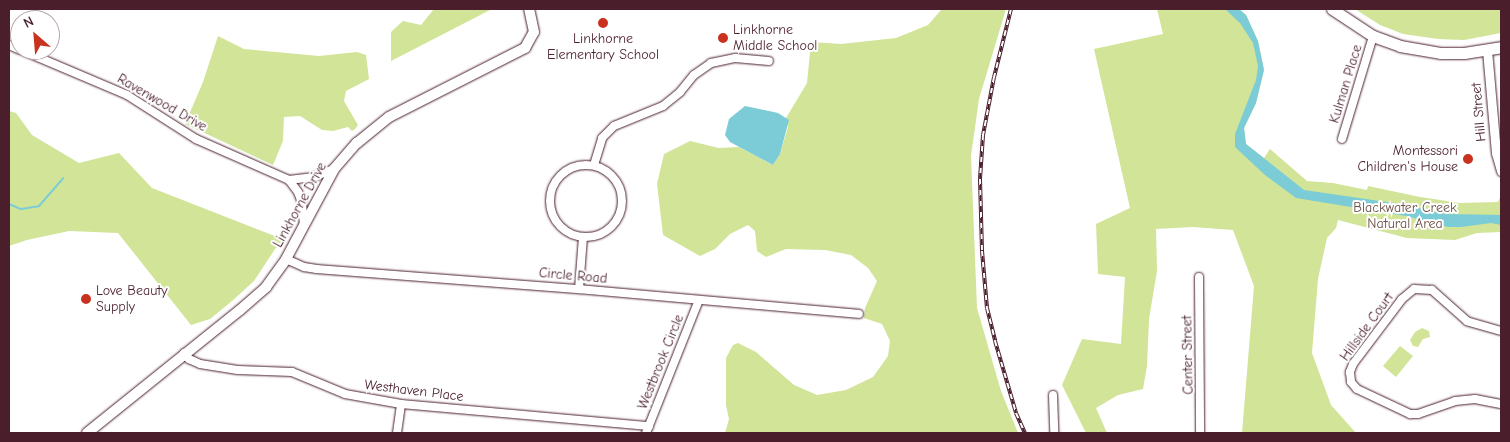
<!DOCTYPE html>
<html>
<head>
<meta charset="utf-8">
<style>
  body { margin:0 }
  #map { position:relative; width:1510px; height:442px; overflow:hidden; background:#fff; font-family:"Comic Neue",sans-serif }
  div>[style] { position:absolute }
  .green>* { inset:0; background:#d1e498 }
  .water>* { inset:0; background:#7bccd6 }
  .stream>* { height:2px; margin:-1px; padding:0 1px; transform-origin:1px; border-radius:1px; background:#7bccd6 }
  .roads { filter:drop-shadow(0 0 1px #4a1f2b) drop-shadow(0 0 1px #4a1f2b) }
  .minor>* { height:8px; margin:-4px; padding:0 4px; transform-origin:4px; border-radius:4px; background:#fff }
  .minor>.ring { margin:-4px; padding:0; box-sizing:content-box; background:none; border:8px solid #fff; border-radius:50% }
  .tertiary>* { height:9px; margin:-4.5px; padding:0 4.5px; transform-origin:4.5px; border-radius:4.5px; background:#fff }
  .secondary>* { height:10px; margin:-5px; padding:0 5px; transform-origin:5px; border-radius:5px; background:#fff }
  .primary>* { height:11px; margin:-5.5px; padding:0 5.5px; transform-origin:5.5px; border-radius:5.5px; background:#fff }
  .rail>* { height:4px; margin-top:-2px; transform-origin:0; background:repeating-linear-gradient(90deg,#fff 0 5.5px,#4a1f2b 0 11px); box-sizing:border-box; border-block:1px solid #4a1f2b }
  .dots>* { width:14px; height:14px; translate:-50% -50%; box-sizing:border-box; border:2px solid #fff; border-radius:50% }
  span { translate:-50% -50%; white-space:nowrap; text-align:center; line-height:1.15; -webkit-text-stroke:4px #fff; paint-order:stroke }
  .poi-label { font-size:14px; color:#4a1f2b }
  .left { translate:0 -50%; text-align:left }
  .right { translate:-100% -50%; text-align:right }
  .street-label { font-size:14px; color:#4a1f2b }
  .park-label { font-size:14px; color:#6c5046 }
  .frame { position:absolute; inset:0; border:10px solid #4a1f2b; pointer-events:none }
  .north { position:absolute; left:10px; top:10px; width:50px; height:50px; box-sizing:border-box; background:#fff; border:1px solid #b7a5aa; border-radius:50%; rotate:333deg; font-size:14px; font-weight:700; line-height:20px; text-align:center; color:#4a1f2b }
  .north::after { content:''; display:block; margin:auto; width:18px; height:22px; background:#c8321e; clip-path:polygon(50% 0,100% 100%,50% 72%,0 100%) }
</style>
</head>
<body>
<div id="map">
  <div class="green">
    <i style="clip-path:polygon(434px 9px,492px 9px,391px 61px,391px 32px,403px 21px,421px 25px)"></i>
    <i style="clip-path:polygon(942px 9px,1006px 9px,979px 99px,971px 156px,977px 308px,1001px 391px,1018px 433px,725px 433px,729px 419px,726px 405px,726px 358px,733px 345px,738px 343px,756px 352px,794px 385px,817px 395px,846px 390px,873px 377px,888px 356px,890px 341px,882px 324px,864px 318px,865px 308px,877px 281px,868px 268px,851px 255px,825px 250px,786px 249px,766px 257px,757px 251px,755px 231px,748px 225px,730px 234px,715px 249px,700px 256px,663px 235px,657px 184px,664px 154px,690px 141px,719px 148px,739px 147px,773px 165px,780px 154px,788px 127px,786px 118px,807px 83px,811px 42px,841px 44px,896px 38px,928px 25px)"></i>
    <i style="clip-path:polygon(1157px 9px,1239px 9px,1246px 15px,1258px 41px,1264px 70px,1256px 103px,1244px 128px,1246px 144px,1264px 158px,1270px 149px,1307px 181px,1333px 183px,1367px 190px,1368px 186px,1420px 197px,1460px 203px,1498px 202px,1501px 195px,1501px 232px,1477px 233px,1455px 240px,1407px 238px,1338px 220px,1336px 228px,1327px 238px,1318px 279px,1312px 353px,1331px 405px,1356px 433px,1242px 433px,1254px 286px,1233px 230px,1193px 227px,1156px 229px,1157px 271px,1149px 319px,1147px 366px,1143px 389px,1118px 395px,1096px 408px,1107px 433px,1086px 433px,1062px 385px,1082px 339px,1121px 344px,1125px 277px,1098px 274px,1096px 224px,1130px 208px,1094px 49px,1163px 34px)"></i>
    <i style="clip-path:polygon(1355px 9px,1501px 9px,1501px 33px,1464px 40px,1438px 39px,1403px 34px,1380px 25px)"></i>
    <i style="clip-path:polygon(218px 36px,244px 49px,319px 56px,357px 52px,366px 55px,369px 79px,346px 91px,344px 101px,358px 125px,355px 129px,352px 131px,348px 127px,333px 131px,322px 130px,300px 116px,284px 117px,283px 141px,273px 165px,185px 124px,203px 82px)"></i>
    <i style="clip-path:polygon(9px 111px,16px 113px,32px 135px,79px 163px,119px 153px,152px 188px,285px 240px,275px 249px,254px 281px,232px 301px,210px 319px,191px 325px,118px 233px,69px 231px,27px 240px,9px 246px)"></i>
    <i style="clip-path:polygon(1422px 328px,1429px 331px,1430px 337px,1423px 339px,1418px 347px,1413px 346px,1410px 340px,1415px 332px)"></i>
    <i style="clip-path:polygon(1400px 346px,1413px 356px,1396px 377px,1383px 366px)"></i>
  </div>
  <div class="water">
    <i style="clip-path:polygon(1225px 9px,1239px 9px,1246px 15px,1258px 41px,1264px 70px,1256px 103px,1244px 128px,1246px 144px,1304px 190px,1407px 205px,1446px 214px,1501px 215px,1501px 225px,1491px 223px,1461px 227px,1448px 227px,1406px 216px,1296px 198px,1265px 175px,1235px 147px,1235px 134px,1256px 80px,1258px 66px,1253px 43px,1240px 23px)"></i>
    <i style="clip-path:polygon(745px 106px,778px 113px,789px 120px,780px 154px,773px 165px,730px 142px,725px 135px,729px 119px)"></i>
  </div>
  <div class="stream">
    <i style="left:9px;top:204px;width:13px;rotate:23deg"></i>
    <i style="left:21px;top:209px;width:18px;rotate:-9deg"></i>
    <i style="left:39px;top:206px;width:37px;rotate:-49deg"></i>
  </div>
  <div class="roads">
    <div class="minor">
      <i style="left:9px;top:45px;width:12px;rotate:24deg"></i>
      <i style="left:21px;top:50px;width:115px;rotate:23deg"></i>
      <i style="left:127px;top:95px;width:82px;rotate:32.5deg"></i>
      <i style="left:196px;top:139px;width:102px;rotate:23.8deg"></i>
      <i style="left:289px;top:180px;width:15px;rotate:53deg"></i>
      <i style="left:298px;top:192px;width:12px;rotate:70deg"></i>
      <i style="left:302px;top:203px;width:22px;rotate:85deg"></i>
      <i style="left:1342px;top:139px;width:108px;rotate:-73.2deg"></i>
      <i class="ring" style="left:550px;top:165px;width:64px;height:64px"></i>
      <i style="left:594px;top:165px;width:28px;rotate:-73deg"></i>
      <i style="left:602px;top:138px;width:17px;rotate:-45deg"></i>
      <i style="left:614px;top:126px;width:53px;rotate:-22.2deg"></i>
      <i style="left:663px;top:106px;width:22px;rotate:-39deg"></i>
      <i style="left:680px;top:92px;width:22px;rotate:-51deg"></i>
      <i style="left:694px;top:75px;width:21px;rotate:-35deg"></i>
      <i style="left:711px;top:63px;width:25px;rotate:-12deg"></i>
      <i style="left:735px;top:58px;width:34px;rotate:5deg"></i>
      <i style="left:289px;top:180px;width:25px;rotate:-7deg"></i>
      <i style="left:314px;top:177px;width:22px;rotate:-22deg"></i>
      <i style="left:286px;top:259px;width:20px;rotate:24deg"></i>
      <i style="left:304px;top:267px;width:13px;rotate:9deg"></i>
      <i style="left:317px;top:269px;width:263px;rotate:4.4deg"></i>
      <i style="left:579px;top:289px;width:281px;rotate:5.1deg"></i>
      <i style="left:1199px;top:277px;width:156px;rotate:89.6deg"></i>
      <i style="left:579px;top:289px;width:52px;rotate:-85.6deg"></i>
      <i style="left:1501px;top:331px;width:35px;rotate:-164deg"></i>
      <i style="left:1467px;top:321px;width:47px;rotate:-138.5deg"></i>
      <i style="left:1432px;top:290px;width:18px;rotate:-177deg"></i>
      <i style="left:1414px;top:289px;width:16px;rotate:140deg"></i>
      <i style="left:1402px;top:299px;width:81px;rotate:127deg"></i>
      <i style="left:1353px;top:364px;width:9px;rotate:111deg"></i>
      <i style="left:1350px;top:372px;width:10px;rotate:84deg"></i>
      <i style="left:1351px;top:382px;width:9px;rotate:49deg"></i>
      <i style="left:1357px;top:389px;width:59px;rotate:25.3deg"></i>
      <i style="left:1410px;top:414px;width:8px"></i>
      <i style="left:1418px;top:414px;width:39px;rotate:-19deg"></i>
      <i style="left:1455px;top:401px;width:20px;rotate:-6deg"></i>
      <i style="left:1475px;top:399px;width:26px;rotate:11deg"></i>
      <i style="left:184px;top:353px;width:8px;rotate:50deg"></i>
      <i style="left:189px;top:359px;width:12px;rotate:24deg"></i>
      <i style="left:200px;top:364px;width:38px;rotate:9deg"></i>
      <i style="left:238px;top:370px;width:54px;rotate:2.1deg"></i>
      <i style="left:292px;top:372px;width:57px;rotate:22.5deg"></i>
      <i style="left:345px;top:394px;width:57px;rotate:10.1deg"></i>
      <i style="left:401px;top:404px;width:249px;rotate:5.1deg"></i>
      <i style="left:1053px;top:395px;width:38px;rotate:88deg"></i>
      <i style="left:397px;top:433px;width:29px;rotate:-82deg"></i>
      <i style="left:646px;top:433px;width:143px;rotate:-68.3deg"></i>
    </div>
    <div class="tertiary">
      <i style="left:1487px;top:50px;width:103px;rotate:85deg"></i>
      <i style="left:1496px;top:153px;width:19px;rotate:74deg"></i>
    </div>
    <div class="secondary">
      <i style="left:87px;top:433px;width:196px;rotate:-38.8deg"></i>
      <i style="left:240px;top:310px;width:35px;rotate:-41deg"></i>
      <i style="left:266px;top:287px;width:34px;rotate:-54deg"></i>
      <i style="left:286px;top:259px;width:102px;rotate:-61.9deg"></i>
      <i style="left:334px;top:169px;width:35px;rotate:-49deg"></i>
      <i style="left:357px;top:143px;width:41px;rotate:-39.1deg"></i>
      <i style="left:389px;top:117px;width:153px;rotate:-26.9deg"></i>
      <i style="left:525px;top:48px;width:18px;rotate:-61deg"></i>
      <i style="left:534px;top:32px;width:24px;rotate:-102deg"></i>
    </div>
    <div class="primary">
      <i style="left:1332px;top:9px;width:49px;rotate:33.4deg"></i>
      <i style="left:1373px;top:36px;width:29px;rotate:20deg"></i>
      <i style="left:1400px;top:46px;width:42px;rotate:9.7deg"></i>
      <i style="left:1441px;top:53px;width:23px"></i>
      <i style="left:1464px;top:53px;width:37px;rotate:-9deg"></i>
    </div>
  </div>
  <div class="rail">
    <i style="left:1011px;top:9px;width:70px;rotate:104deg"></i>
    <i style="left:994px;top:77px;width:59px;rotate:100.7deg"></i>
    <i style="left:983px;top:135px;width:44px;rotate:93.9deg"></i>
    <i style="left:980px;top:179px;width:72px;rotate:88.4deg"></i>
    <i style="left:982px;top:251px;width:57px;rotate:85deg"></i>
    <i style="left:987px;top:308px;width:34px;rotate:76deg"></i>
    <i style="left:995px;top:341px;width:75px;rotate:73.7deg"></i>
    <i style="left:1016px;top:413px;width:22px;rotate:66deg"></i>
  </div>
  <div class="dots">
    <i style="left:603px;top:23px;background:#c8321e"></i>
    <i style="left:723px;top:38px;background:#c8321e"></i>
    <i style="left:1468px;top:159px;background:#c8321e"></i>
    <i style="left:86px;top:299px;background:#c8321e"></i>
  </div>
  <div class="poi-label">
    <span class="left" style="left:733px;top:38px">Linkhorne<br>Middle School</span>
    <span style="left:603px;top:47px">Linkhorne<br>Elementary School</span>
    <span class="right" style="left:1458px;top:159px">Montessori<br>Children's House</span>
    <span class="left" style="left:96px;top:299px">Love Beauty<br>Supply</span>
  </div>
  <div class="street-label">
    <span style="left:1346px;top:84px;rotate:-73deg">Kulman Place</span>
    <span style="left:162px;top:103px;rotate:30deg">Ravenwood Drive</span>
    <span style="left:1479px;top:112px;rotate:-95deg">Hill Street</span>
    <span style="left:300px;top:205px;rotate:-61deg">Linkhorne Drive</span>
    <span style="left:573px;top:276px;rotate:5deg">Circle Road</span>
    <span style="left:1367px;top:327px;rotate:-54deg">Hillside Court</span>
    <span style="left:1188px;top:355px;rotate:-91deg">Center Street</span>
    <span style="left:661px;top:362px;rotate:-68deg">Westbrook Circle</span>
    <span style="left:414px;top:391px;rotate:7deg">Westhaven Place</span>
  </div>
  <div class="park-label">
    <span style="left:1405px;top:216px">Blackwater Creek<br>Natural Area</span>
  </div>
  <div class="frame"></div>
  <div class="north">N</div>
</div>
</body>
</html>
